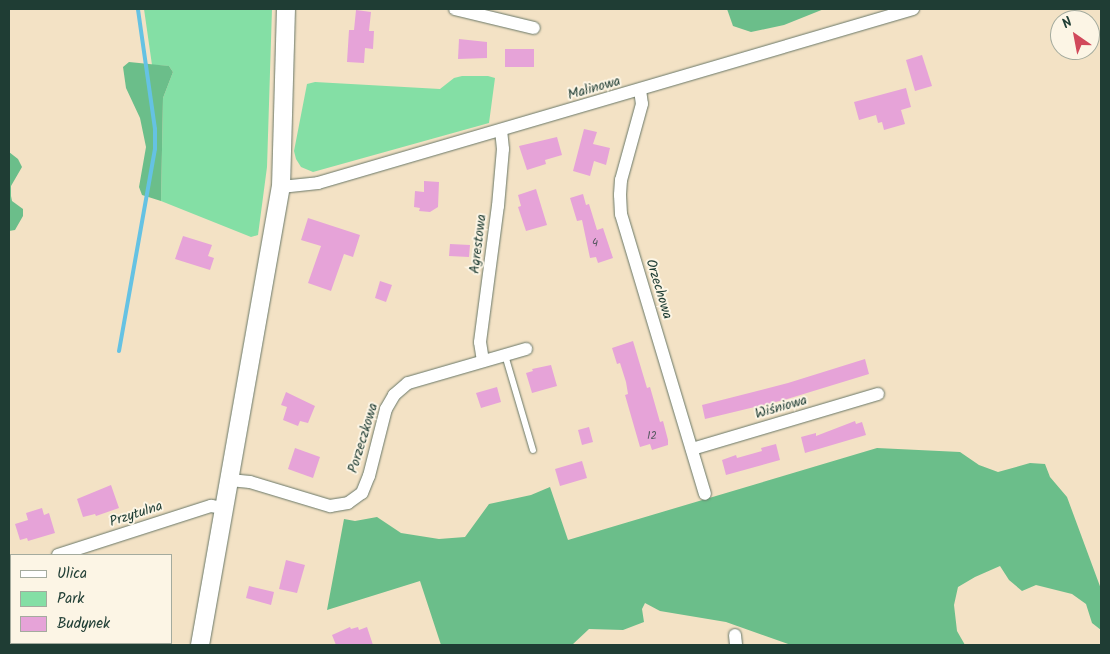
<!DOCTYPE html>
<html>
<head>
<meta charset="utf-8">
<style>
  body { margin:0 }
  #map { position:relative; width:1110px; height:654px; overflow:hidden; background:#f3e2c5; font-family:Kalam,sans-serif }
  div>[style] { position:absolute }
  .green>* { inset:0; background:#84dfa5 }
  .forest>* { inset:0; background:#6bbe8a }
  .stream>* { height:4px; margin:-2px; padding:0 2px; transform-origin:2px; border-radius:2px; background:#65c2e3 }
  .building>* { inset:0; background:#e6a3d8 }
  .roads { filter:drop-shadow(0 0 1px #697767) drop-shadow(0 0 1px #697767) }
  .lane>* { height:6px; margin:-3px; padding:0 3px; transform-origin:3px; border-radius:3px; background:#fff }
  .street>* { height:12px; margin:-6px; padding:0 6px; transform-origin:6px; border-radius:6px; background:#fff }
  .secondary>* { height:18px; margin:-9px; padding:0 9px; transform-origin:9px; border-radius:9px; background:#fff }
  span { translate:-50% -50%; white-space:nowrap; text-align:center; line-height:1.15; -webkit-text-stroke:4px #fcf5e5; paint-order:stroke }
  .number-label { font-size:11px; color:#51565d }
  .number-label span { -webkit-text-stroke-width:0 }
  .street-label { font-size:14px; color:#1f3d34 }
  .frame { position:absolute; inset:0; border:10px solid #1f3d34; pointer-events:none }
  .legend { position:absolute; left:10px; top:554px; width:162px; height:90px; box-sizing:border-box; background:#fcf5e5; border:1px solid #a4ab9e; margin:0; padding:6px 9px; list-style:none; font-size:15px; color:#1f3d34 }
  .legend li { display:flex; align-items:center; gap:10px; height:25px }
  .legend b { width:25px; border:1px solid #a4ab9e }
  .north { position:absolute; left:1050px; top:10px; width:50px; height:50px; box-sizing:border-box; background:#fcf5e5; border:1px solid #a4ab9e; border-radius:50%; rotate:327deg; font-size:14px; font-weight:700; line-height:20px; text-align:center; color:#1f3d34 }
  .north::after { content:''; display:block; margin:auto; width:18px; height:22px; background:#d1495b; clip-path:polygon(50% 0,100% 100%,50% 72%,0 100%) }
</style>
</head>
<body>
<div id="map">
  <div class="green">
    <i style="clip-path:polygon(144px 9px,272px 9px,267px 167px,258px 235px,251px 237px,161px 201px,163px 98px,173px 72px,169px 66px,152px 65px)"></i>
    <i style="clip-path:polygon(462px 76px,488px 76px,495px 78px,489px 123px,313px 172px,301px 167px,296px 159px,294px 151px,307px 84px,315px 82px,440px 89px,454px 78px)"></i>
  </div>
  <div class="forest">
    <i style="clip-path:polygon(727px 9px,824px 9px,784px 25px,751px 32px,733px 26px)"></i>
    <i style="clip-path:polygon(129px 62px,169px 66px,173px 72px,163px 98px,161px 201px,142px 195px,139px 187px,146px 147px,140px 118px,126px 88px,123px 67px)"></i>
    <i style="clip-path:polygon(9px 152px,18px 159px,22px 167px,11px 186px,11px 196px,12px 201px,23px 209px,23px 216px,15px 230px,9px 231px)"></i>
    <i style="clip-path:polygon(877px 448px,960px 452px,979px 465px,998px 472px,1030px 463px,1045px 464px,1050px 477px,1067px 497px,1101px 589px,1101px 630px,1092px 623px,1086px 604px,1072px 594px,1036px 585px,1022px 591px,1009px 580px,1000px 566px,975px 577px,958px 587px,954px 605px,957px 631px,965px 645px,791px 645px,726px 622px,660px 611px,645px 603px,642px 609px,644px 622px,623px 630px,589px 629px,572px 645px,441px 645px,420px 581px,327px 610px,344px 519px,355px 521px,377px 517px,401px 533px,439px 539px,465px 537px,489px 504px,531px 495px,550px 487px,568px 540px)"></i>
  </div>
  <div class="stream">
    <i style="left:119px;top:351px;width:205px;rotate:-79.9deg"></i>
    <i style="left:155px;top:149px;width:20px;rotate:-90deg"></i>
    <i style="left:155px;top:129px;width:121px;rotate:-98.1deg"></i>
  </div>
  <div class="building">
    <i style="clip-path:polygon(356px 10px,371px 12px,369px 31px,374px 31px,373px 49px,365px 48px,364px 63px,347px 62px,349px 30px,354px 30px)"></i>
    <i style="clip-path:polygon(459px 39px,487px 42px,487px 58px,458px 59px)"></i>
    <i style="clip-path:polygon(505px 49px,534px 49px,534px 67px,505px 67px)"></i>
    <i style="clip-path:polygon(922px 55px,932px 86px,915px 91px,906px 60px)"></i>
    <i style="clip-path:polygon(906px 88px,911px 107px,901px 110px,905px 124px,884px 130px,882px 122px,878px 123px,876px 115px,859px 120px,854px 102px)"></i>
    <i style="clip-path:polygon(584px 129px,597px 132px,593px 144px,610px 148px,606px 165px,594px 161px,590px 176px,573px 171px)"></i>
    <i style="clip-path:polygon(557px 137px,562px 155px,545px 160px,546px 164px,527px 170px,519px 146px)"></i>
    <i style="clip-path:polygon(424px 181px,439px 182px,438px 207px,430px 212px,419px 211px,420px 208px,414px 207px,415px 191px,424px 192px)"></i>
    <i style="clip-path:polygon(536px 189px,547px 225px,526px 231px,518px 207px,521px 206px,518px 195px)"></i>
    <i style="clip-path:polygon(583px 194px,586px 205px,589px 204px,597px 230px,603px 228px,613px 258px,598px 263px,596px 257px,590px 258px,582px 220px,577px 221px,570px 198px)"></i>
    <i style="clip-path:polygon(308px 218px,360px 235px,353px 257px,344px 254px,331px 291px,308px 283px,321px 246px,301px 240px)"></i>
    <i style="clip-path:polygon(183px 236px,212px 245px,208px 256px,214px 258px,210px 270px,175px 259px)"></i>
    <i style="clip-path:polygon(450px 244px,470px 245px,469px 257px,449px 256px)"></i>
    <i style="clip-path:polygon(380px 281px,392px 285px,386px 302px,375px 298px)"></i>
    <i style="clip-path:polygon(633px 341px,647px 388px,650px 387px,660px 422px,663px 421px,668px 440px,668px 445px,652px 450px,650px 444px,640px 447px,625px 395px,628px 394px,626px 382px,620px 363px,617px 364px,612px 348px)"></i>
    <i style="clip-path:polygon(865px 359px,869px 374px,784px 400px,705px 419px,702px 405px,788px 383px)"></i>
    <i style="clip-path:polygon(551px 365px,557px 386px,532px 393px,526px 373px,533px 371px,532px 369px)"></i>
    <i style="clip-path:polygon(497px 387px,501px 402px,481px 408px,476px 393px)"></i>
    <i style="clip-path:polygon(286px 392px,315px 406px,308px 423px,300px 421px,298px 426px,283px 420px,287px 407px,281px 405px)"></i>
    <i style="clip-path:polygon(855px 421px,856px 424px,862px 422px,866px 435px,805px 453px,801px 437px,816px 433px,816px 436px)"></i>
    <i style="clip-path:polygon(589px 427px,593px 442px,582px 445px,578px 430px)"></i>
    <i style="clip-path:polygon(776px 444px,780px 460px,726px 475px,722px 460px,736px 455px,737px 458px,762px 451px,761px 448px)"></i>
    <i style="clip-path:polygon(295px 448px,320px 457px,313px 478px,288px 469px)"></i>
    <i style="clip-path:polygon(582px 461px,587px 478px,560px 486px,555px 469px)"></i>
    <i style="clip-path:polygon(111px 485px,119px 508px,96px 516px,95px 514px,83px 517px,77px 499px)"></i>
    <i style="clip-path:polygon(42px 508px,44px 515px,49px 513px,55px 533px,28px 541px,27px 538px,20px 540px,15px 524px,28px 520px,26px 513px)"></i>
    <i style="clip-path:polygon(286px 560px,305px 565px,297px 593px,279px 589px)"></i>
    <i style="clip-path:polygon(249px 586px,274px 592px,271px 605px,246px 598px)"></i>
    <i style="clip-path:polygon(350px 627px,351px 629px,358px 627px,359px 630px,367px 627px,373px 645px,336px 645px,332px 635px)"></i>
  </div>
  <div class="roads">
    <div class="lane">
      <i style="left:505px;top:355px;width:99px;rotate:73.6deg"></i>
    </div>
    <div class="street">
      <i style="left:455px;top:9px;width:81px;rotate:13.5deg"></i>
      <i style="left:640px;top:90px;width:14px;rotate:82deg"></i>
      <i style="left:642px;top:104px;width:79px;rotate:105.4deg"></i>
      <i style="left:621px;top:180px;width:15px;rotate:94deg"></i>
      <i style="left:620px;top:195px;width:19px;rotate:87deg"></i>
      <i style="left:621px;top:214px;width:292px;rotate:73.3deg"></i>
      <i style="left:281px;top:187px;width:37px;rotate:-6deg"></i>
      <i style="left:318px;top:183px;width:620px;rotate:-16.3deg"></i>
      <i style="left:483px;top:361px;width:19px;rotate:-99deg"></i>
      <i style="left:480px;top:342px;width:137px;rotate:-82.5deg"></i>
      <i style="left:498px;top:206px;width:57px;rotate:-85deg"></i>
      <i style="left:503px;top:149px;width:19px;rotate:-96deg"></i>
      <i style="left:692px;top:449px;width:194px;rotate:-16.5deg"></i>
      <i style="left:230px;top:480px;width:20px;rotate:6deg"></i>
      <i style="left:250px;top:482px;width:84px;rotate:16.7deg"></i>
      <i style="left:330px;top:506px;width:18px;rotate:-9deg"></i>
      <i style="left:348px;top:503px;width:17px;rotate:-36deg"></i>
      <i style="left:362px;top:493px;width:18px;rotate:-68deg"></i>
      <i style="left:369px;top:476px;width:69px;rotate:-75.8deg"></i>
      <i style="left:386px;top:409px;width:16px;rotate:-60deg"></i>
      <i style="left:394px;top:395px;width:18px;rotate:-41deg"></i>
      <i style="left:408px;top:383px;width:123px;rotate:-16.1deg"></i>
      <i style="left:58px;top:555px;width:161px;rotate:-17.8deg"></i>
      <i style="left:211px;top:506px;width:13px;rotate:9deg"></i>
      <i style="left:9px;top:570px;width:2px"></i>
      <i style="left:735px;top:635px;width:10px;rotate:84deg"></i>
    </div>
    <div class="secondary">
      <i style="left:200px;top:645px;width:465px;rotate:-80deg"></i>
      <i style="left:281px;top:187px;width:178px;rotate:-88.4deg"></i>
    </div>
  </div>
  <div class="number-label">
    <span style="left:595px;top:243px">4</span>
    <span style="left:652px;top:436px">12</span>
  </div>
  <div class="street-label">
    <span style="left:594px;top:88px;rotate:-16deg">Malinowa</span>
    <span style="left:478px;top:244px;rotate:-83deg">Agrestowa</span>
    <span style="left:659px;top:289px;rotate:73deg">Orzechowa</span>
    <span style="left:781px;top:407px;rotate:-16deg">Wiśniowa</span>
    <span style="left:363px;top:438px;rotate:-73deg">Porzeczkowa</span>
    <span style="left:136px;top:514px;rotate:-18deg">Przytulna</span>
  </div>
  <div class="frame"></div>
  <ul class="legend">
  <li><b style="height:6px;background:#fff"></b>Ulica</li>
  <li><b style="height:14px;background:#84dfa5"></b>Park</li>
  <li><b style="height:14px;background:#e6a3d8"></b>Budynek</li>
  </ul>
  <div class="north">N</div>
</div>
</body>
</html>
